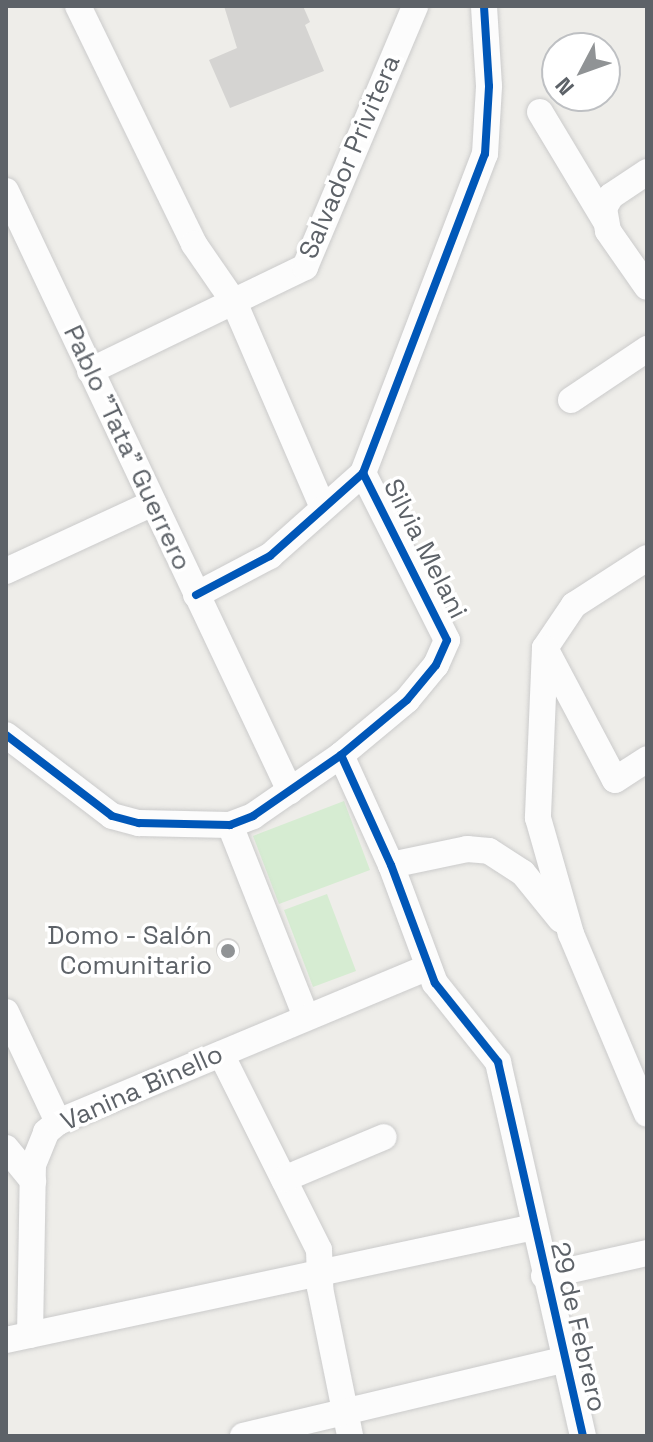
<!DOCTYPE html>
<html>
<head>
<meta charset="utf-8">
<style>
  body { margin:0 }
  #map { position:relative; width:653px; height:1442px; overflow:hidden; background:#eeede9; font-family:"Space Grotesk",sans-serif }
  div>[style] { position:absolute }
  .green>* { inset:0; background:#d6ecd2 }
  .building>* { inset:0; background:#d5d4d2 }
  .round { border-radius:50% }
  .roads { filter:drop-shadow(0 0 2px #cbcbcb) drop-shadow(0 0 2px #cbcbcb) }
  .minor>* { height:26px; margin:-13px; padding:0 13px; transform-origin:13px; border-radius:13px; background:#fcfcfc }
  .cycleway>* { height:8px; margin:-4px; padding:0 4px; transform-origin:4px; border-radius:4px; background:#0057b8 }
  .dots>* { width:22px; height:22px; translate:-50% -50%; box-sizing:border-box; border:4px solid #fff; border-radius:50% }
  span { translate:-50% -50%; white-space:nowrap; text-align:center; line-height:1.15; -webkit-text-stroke:7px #fff; paint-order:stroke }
  .street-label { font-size:26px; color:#5d6268 }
  .poi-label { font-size:26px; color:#5d6268 }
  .right { translate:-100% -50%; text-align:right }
  .frame { position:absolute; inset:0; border:8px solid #5d6268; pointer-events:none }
  .north { position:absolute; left:541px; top:32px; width:80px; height:80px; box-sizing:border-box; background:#fff; border:2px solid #bec0c3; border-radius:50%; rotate:229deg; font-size:22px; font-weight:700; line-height:32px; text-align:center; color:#5d6268 }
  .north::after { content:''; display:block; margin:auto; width:28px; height:36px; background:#909395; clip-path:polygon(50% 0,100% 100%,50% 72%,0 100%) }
</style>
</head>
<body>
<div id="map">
  <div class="green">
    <i style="clip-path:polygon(344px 801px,370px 870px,279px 904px,253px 836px)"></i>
    <i style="clip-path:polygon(327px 894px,356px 971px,313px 987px,284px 910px)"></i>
  </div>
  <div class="building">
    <i style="clip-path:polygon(224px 6px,303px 6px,310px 22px,305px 25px,324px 71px,230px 108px,209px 60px,237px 48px)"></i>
    <i class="round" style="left:216px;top:938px;width:24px;height:24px"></i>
  </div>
  <div class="roads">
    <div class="minor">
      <i style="left:78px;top:6px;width:265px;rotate:64deg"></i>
      <i style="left:194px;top:244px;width:70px;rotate:55.4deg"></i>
      <i style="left:234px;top:302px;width:224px;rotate:66.6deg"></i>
      <i style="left:540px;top:112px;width:126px;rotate:59deg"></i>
      <i style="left:647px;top:172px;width:43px;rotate:146.3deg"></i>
      <i style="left:611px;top:196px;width:14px;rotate:120deg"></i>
      <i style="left:604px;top:208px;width:23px;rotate:80deg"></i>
      <i style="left:608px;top:231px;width:68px;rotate:55.1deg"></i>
      <i style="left:6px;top:191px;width:664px;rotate:64.67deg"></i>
      <i style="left:90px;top:371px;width:239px;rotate:-25.8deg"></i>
      <i style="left:305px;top:267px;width:283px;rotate:-67.1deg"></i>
      <i style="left:571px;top:400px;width:92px;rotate:-33.9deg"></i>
      <i style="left:647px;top:558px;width:87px;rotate:147.2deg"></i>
      <i style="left:574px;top:605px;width:52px;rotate:124deg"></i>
      <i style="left:545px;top:648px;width:170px;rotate:92.4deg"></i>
      <i style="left:538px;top:818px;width:121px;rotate:74.1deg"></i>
      <i style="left:571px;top:934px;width:195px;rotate:67.1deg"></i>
      <i style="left:6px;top:571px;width:162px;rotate:-24.8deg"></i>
      <i style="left:196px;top:595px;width:84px;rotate:-27.8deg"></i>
      <i style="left:270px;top:556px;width:125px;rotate:-41.7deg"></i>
      <i style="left:363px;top:473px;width:342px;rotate:-69.1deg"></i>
      <i style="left:485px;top:154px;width:68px;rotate:-86.6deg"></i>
      <i style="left:489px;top:86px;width:80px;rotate:-93.6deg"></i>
      <i style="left:545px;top:648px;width:149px;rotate:62.1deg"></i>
      <i style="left:615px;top:780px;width:38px;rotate:-33deg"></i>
      <i style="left:6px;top:735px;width:133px;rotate:37.4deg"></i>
      <i style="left:112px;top:816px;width:28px;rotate:15deg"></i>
      <i style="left:139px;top:823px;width:91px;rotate:1.3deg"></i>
      <i style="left:230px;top:825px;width:25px;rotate:-21deg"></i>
      <i style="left:253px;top:816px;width:107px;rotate:-34.7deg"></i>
      <i style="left:341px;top:755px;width:86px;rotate:-39.8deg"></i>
      <i style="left:407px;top:700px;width:45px;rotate:-50.4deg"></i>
      <i style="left:436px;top:665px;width:27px;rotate:-66deg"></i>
      <i style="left:447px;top:640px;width:187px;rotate:-116.7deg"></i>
      <i style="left:341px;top:755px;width:121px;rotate:65.6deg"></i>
      <i style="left:391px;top:865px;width:126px;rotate:69.6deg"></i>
      <i style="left:435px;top:983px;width:101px;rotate:51.4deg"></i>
      <i style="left:498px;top:1062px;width:384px;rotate:77.2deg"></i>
      <i style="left:230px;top:825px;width:206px;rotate:68.4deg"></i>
      <i style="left:391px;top:865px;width:78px;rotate:-11.9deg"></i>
      <i style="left:467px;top:849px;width:22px;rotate:5deg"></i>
      <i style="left:489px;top:851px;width:40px;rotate:32.9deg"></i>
      <i style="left:523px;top:873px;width:60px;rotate:51deg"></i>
      <i style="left:6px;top:1012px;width:122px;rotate:64.7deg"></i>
      <i style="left:221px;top:1054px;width:219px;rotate:63.4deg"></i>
      <i style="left:319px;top:1250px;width:38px;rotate:88deg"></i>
      <i style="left:320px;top:1288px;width:151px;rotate:78.5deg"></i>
      <i style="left:6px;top:1148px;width:43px;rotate:50.7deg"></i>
      <i style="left:284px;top:1179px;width:108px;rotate:-22.8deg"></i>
      <i style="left:544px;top:1276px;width:106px;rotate:-12.6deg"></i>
      <i style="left:30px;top:1335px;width:170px;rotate:-89deg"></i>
      <i style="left:33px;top:1165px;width:35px;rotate:-68deg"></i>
      <i style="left:46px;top:1132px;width:16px;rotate:-40deg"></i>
      <i style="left:58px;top:1122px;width:401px;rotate:-22.7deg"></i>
      <i style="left:6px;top:1340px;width:540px;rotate:-12.08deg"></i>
      <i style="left:243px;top:1436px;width:331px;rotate:-13.4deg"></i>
    </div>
  </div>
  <div class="cycleway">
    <i style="left:196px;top:595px;width:84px;rotate:-27.8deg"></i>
    <i style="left:270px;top:556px;width:125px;rotate:-41.7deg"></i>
    <i style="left:363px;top:473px;width:342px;rotate:-69.1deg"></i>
    <i style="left:485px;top:154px;width:68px;rotate:-86.6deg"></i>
    <i style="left:489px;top:86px;width:80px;rotate:-93.6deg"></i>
    <i style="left:6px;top:735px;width:133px;rotate:37.4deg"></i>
    <i style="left:112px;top:816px;width:28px;rotate:15deg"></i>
    <i style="left:139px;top:823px;width:91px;rotate:1.3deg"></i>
    <i style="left:230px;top:825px;width:25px;rotate:-21deg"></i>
    <i style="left:253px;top:816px;width:107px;rotate:-34.7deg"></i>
    <i style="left:341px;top:755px;width:86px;rotate:-39.8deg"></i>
    <i style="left:407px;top:700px;width:45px;rotate:-50.4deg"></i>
    <i style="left:436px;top:665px;width:27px;rotate:-66deg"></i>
    <i style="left:447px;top:640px;width:187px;rotate:-116.7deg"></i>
    <i style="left:341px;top:755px;width:121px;rotate:65.6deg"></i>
    <i style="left:391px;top:865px;width:126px;rotate:69.6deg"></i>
    <i style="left:435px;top:983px;width:101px;rotate:51.4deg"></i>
    <i style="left:498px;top:1062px;width:384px;rotate:77.2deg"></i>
  </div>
  <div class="dots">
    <i style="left:228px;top:951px;background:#909395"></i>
  </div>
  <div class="street-label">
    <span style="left:350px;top:157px;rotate:-67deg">Salvador Privitera</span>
    <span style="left:127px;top:448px;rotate:65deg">Pablo "Tata" Guerrero</span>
    <span style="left:425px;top:549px;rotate:63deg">Silvia Melani</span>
    <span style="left:142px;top:1088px;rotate:-24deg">Vanina Binello</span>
    <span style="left:578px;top:1327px;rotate:77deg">29 de Febrero</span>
  </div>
  <div class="poi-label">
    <span class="right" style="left:212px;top:951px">Domo - Salón<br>Comunitario</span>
  </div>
  <div class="frame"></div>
  <div class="north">N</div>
</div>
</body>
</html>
